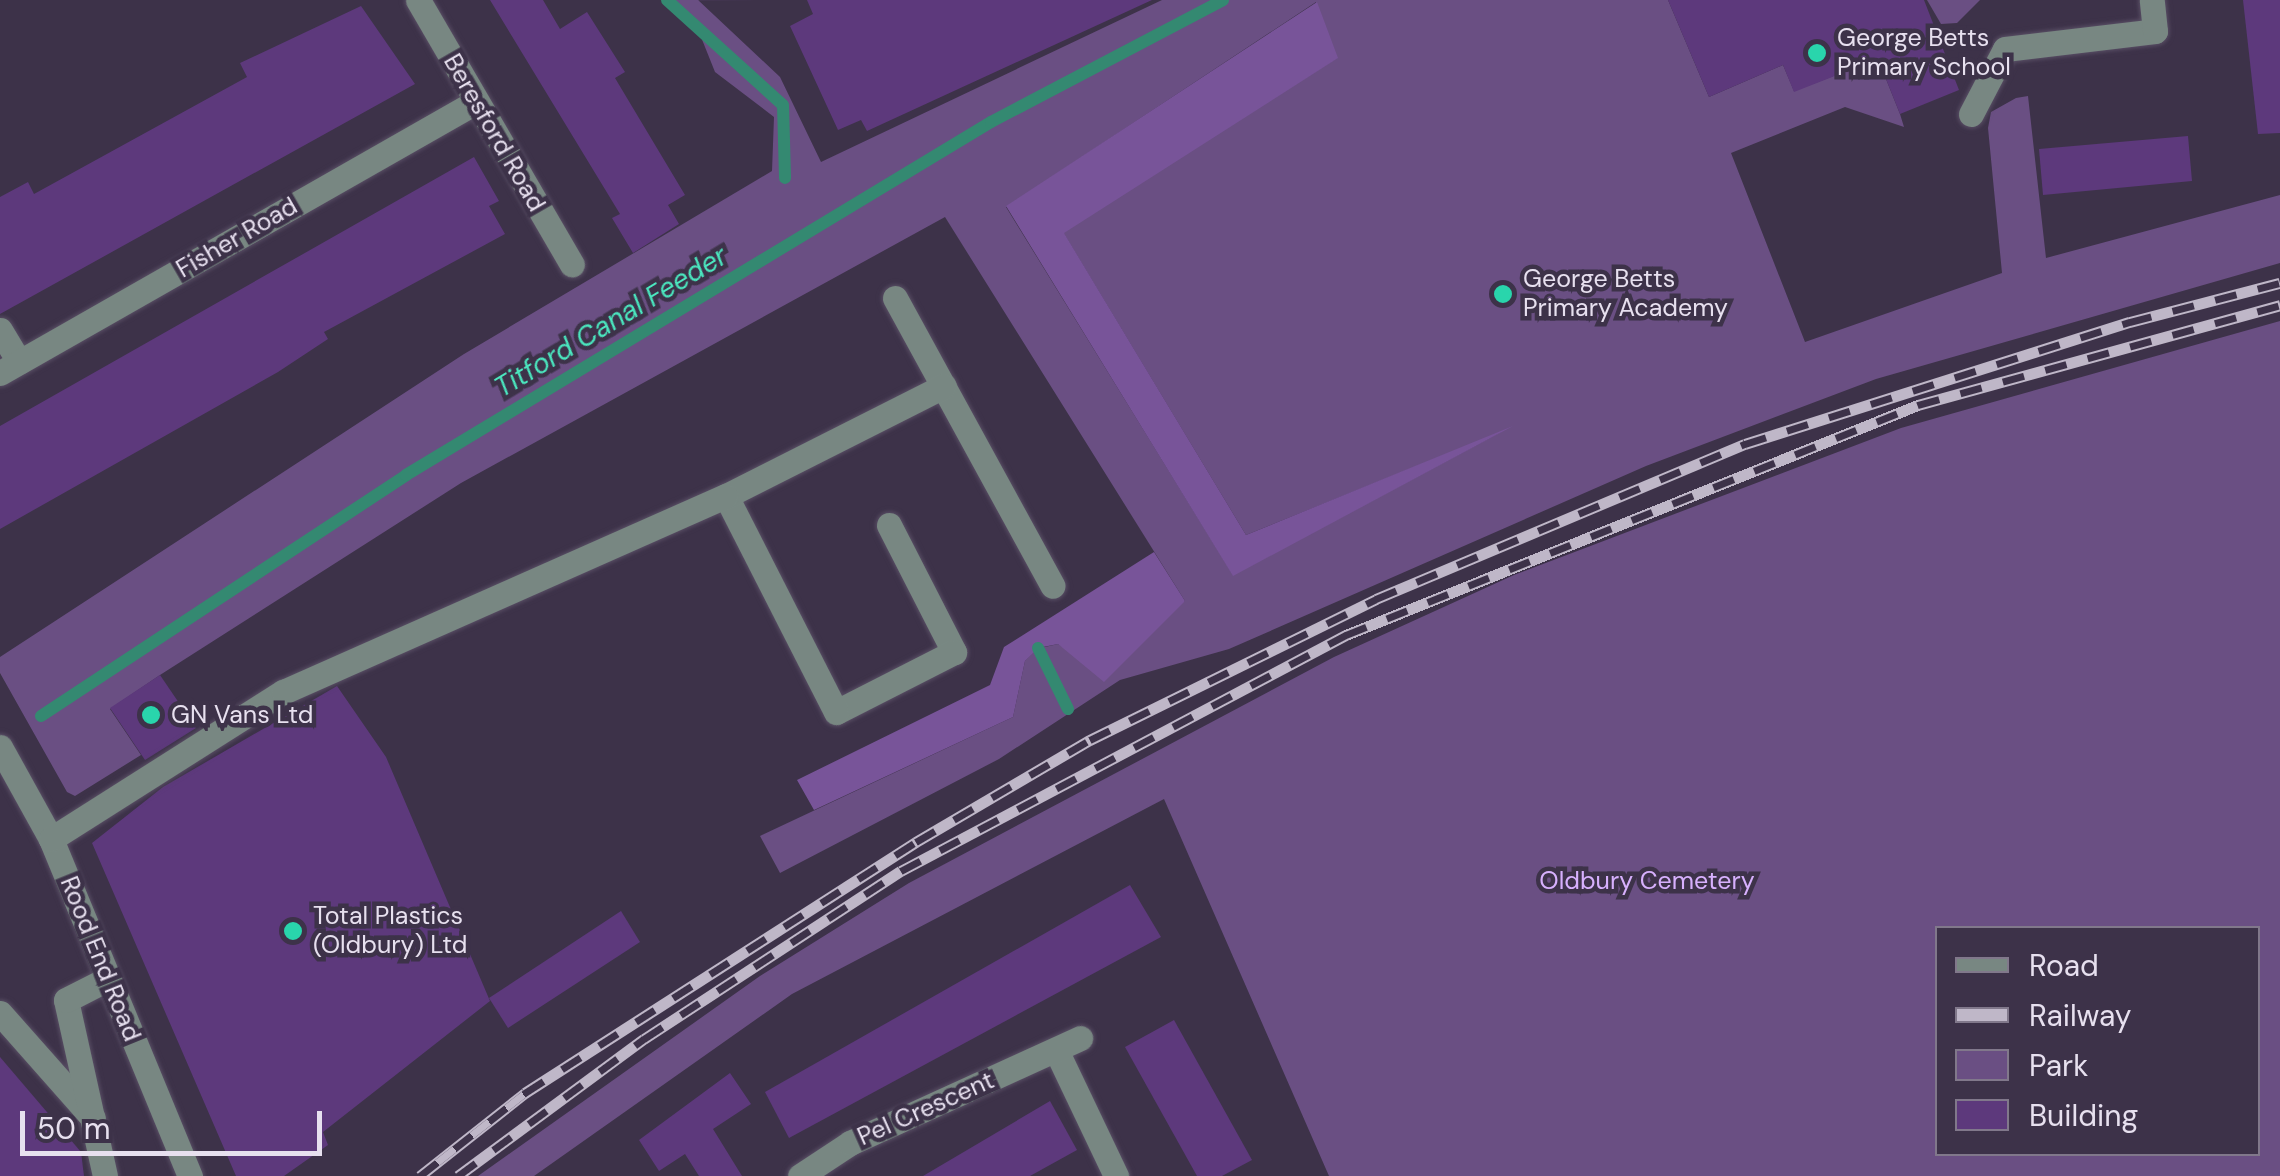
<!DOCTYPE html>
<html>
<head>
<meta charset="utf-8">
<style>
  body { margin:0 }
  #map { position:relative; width:2280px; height:1176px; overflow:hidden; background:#3d3249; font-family:"DM Sans",sans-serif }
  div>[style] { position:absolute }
  .green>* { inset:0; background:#6a4f83 }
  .forest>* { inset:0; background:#785499 }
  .stream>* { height:12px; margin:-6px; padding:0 6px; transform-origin:6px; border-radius:6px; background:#348971 }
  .building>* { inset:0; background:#5d397c }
  .roads { filter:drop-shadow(0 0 2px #584e64) drop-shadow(0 0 2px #584e64) }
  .minor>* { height:25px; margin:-12.5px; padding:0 12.5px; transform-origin:12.5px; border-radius:12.5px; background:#788782 }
  .rail>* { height:11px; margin-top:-5.5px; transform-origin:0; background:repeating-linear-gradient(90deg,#3d3249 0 22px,#bfb7c8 0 44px); box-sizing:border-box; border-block:2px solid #bfb7c8 }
  .dots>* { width:28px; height:28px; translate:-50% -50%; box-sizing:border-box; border:5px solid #3d3249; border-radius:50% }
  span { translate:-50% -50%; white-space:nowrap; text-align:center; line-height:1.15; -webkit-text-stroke:9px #3d3249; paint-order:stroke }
  .poi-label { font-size:25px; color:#e7e0ef }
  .left { translate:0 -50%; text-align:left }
  .street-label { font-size:25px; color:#e7e0ef }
  .park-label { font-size:25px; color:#d7b0fd }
  .water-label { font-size:28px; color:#4be7bf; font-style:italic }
  .legend { position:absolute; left:1935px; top:926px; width:325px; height:230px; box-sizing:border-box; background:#3d3249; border:2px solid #81788b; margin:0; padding:12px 18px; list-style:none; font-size:30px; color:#e7e0ef }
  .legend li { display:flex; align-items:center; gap:20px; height:50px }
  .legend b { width:50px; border:2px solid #81788b }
  .scale { position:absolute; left:20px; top:1111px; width:302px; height:45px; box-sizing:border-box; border:5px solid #e7e0ef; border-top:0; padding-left:12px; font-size:30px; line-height:35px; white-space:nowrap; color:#e7e0ef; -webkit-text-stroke:8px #3d3249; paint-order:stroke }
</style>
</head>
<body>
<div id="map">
  <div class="green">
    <i style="clip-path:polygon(evenodd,663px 0,698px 0,780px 77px,821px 162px,1162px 0,1668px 0,1709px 97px,1783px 65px,1794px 91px,1878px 59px,1900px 114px,1904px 127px,1845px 107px,1731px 153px,1805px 342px,2002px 273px,1988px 128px,1991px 112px,2016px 98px,2028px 96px,2046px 258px,2280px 195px,2280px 263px,1876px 379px,1646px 466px,1229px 649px,1120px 680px,999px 759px,780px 873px,760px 836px,1013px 717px,1025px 661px,1036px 649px,1058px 644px,1084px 660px,1185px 601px,945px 217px,461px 483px,160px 675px,110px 709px,141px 755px,75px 796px,67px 792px,0 673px,0 657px,464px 354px,772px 171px,774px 117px,715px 72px,699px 32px,663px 0,1316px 2px,1337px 58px,1063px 232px,1246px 535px,1501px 432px,1233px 575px,1006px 207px,1316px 2px)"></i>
    <i style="clip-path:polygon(1927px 0,1980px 0,1957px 23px,1941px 24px)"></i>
    <i style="clip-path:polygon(evenodd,2280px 321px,2280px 1176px,1329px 1176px,1164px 799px,792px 994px,534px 1176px,478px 1176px,760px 976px,909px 883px,1334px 657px,1514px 575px,1901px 428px,2280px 321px,2258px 928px,2258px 1154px,1938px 1154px,1938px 928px,2258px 928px)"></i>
  </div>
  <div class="forest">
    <i style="clip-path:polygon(1317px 2px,1338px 58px,1064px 233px,1246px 535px,1513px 426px,1233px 576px,1006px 206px)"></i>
    <i style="clip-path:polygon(1154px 552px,1185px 601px,1104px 682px,1058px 644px,1038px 648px,1025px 661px,1013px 717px,814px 810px,797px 780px,990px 685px,1004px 647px)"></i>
  </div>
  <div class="stream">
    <i style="left:667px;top:0;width:156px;rotate:42.2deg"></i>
    <i style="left:783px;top:105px;width:73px;rotate:88.4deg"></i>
    <i style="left:1038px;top:648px;width:68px;rotate:63.8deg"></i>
    <i style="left:41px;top:716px;width:437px;rotate:-33.4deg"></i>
    <i style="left:406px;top:475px;width:683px;rotate:-31.11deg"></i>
    <i style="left:991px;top:122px;width:262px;rotate:-27.7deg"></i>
  </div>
  <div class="building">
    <i style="clip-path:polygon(490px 0,543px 0,560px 29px,587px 12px,625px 72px,615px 78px,685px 195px,668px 205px,679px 224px,633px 253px,612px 218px,620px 214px)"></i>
    <i style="clip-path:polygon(807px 0,1152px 0,867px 131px,861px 120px,838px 130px,790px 26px,813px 14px)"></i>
    <i style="clip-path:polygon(1668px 0,1924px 0,1959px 90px,1900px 114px,1878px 59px,1794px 92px,1783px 65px,1709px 97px)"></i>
    <i style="clip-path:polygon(2243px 0,2280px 0,2280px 133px,2258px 134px)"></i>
    <i style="clip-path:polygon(361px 6px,415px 84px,0 314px,0 197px,28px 182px,34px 194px,247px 77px,240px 63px)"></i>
    <i style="clip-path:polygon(2188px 136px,2192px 181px,2043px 195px,2039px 149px)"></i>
    <i style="clip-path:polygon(474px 157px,499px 201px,489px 206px,505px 234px,324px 332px,328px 339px,278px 372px,0 529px,0 426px)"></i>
    <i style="clip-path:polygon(160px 675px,196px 728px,145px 760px,110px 708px)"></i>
    <i style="clip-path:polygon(337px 686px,386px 757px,490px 1001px,323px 1132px,328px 1145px,284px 1176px,236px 1176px,92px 843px,163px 787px)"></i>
    <i style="clip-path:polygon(1130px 885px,1161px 937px,789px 1138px,765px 1092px)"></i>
    <i style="clip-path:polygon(621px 911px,640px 942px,508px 1028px,489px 998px)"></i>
    <i style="clip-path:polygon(1174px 1020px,1252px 1160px,1222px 1176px,1197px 1176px,1125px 1047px)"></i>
    <i style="clip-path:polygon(0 1057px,81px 1152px,84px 1176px,0 1176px)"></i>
    <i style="clip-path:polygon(730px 1073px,751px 1104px,713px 1129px,742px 1176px,699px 1176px,685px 1154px,659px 1171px,639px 1140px)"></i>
    <i style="clip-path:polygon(1050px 1101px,1077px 1150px,1030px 1176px,923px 1176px)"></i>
  </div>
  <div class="roads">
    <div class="minor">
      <i style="left:418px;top:0;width:306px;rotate:59.8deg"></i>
      <i style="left:1971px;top:114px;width:73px;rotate:-62.4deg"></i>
      <i style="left:2005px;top:49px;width:151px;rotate:-6.8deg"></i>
      <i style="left:2155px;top:31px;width:31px;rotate:-96deg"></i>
      <i style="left:895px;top:298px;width:328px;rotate:61.3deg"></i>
      <i style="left:0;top:330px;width:37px;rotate:59deg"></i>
      <i style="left:0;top:373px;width:546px;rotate:-29.67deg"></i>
      <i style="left:889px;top:525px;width:143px;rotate:62.9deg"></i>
      <i style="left:954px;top:652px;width:132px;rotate:153deg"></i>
      <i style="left:836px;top:712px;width:242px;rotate:-117deg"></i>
      <i style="left:726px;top:496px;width:244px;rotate:-26.8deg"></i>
      <i style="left:0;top:747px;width:105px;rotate:61deg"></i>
      <i style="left:51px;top:839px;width:365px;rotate:67.6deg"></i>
      <i style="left:51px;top:839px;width:275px;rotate:-32.4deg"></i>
      <i style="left:283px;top:692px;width:484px;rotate:-23.9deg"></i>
      <i style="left:0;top:1013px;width:140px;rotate:48.5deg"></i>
      <i style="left:1056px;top:1050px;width:140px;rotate:64.5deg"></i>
      <i style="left:105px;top:1176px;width:180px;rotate:-102.5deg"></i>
      <i style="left:66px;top:1000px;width:46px;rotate:-27.1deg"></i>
      <i style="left:800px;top:1176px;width:60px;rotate:-33.4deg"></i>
      <i style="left:850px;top:1143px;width:253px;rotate:-24.5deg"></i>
    </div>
  </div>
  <div class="rail">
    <i style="left:420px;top:1176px;width:134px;rotate:-38.3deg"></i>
    <i style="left:525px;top:1093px;width:465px;rotate:-32.7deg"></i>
    <i style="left:916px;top:842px;width:202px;rotate:-30.4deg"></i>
    <i style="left:1090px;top:740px;width:319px;rotate:-26.2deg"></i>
    <i style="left:1376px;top:599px;width:400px;rotate:-22.8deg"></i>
    <i style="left:1745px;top:444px;width:404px;rotate:-17.6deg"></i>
    <i style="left:2130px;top:322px;width:155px;rotate:-14.6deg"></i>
    <i style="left:458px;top:1176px;width:231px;rotate:-36.4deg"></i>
    <i style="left:644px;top:1039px;width:307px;rotate:-33.2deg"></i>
    <i style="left:901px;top:871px;width:504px;rotate:-27.94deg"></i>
    <i style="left:1346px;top:635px;width:617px;rotate:-21.9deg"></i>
    <i style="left:1918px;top:405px;width:376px;rotate:-15.4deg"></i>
  </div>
  <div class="dots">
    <i style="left:1817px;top:53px;background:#29d5ac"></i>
    <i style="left:1503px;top:294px;background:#29d5ac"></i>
    <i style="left:151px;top:715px;background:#29d5ac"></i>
    <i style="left:293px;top:931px;background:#29d5ac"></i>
  </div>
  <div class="poi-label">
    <span class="left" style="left:1837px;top:53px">George Betts<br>Primary School</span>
    <span class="left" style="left:1523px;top:294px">George Betts<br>Primary Academy</span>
    <span class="left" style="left:171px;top:715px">GN Vans Ltd</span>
    <span class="left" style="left:313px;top:931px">Total Plastics<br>(Oldbury) Ltd</span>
  </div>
  <div class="street-label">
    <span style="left:494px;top:133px;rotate:60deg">Beresford Road</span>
    <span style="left:237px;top:238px;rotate:-30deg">Fisher Road</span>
    <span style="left:100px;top:959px;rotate:68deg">Rood End Road</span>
    <span style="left:926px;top:1109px;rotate:-24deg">Pel Crescent</span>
  </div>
  <div class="park-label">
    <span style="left:1647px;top:881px">Oldbury Cemetery</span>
  </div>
  <div class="water-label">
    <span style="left:611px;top:322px;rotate:-31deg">Titford Canal Feeder</span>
  </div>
  <ul class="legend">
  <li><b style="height:12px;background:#788782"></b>Road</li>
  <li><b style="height:12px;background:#bfb7c8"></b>Railway</li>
  <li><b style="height:28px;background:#6a4f83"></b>Park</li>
  <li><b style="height:28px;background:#5d397c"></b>Building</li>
  </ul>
  <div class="scale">50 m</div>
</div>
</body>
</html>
